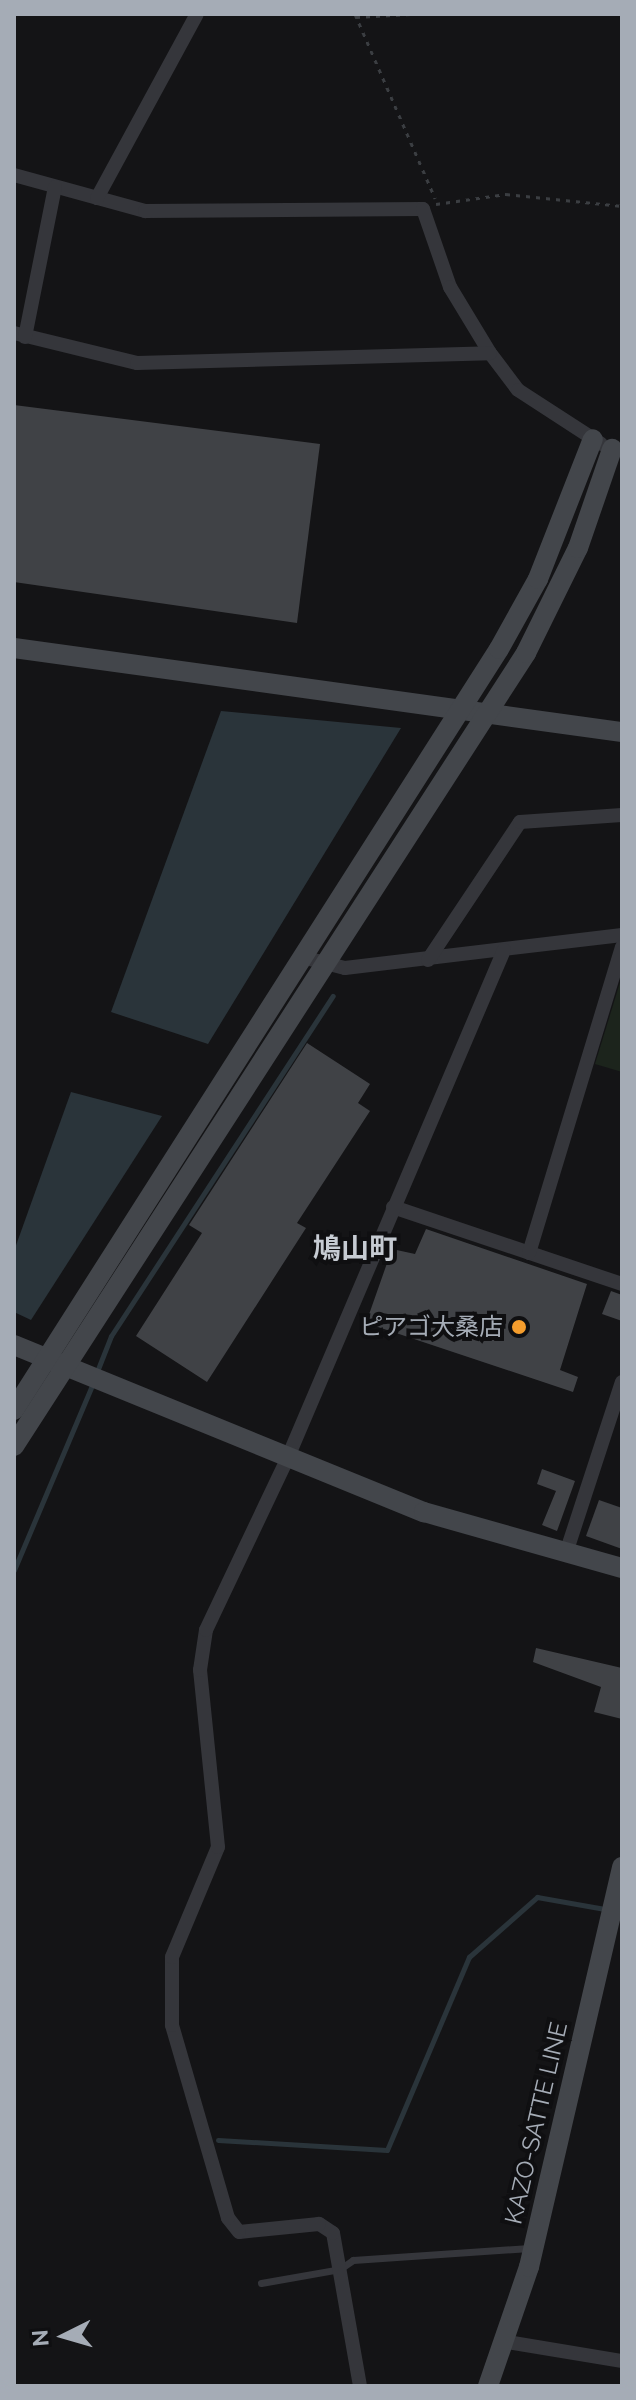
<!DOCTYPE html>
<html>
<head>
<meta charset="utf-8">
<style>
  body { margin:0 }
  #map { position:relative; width:636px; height:2400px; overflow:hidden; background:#141416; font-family:Raleway,"Noto Sans JP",sans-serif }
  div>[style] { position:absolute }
  .green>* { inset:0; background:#1c241c }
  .water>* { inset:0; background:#2a343a }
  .stream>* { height:5px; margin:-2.5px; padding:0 2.5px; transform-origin:2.5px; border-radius:2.5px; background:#2a343a }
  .building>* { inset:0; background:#404246 }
  .path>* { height:3px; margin-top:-1.5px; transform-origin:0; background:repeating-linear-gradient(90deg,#3b3e42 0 4px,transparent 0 10px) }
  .lane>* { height:7px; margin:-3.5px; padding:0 3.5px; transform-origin:3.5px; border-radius:3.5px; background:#35363b }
  .street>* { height:14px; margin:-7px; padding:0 7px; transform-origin:7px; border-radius:7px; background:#35363b }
  .secondary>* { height:20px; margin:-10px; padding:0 10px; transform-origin:10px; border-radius:10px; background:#43464b }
  .dots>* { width:22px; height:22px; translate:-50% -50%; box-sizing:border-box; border:4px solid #0f0f11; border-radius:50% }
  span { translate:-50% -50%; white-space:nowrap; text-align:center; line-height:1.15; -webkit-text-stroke:8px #0f0f11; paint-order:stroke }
  .poi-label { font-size:24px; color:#a5acb6 }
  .right { translate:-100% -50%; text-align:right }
  .street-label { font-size:24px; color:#a5acb6 }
  .quarter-label { font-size:28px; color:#c6cbd2; font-weight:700 }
  .frame { position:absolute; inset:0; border:16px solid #a5acb6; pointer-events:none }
  .north { position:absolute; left:24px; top:2296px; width:80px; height:80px; -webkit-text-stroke:6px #0f0f11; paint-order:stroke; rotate:265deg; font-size:22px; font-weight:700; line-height:32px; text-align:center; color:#a5acb6 }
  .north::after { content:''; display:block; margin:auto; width:28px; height:36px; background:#a5acb6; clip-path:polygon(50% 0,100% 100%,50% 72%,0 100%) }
</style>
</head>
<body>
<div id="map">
  <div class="green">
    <i style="clip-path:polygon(622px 976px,622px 1072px,595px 1064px)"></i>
  </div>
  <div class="water">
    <i style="clip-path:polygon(221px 711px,401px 728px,208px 1044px,111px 1012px)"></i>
    <i style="clip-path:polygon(71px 1092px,162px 1116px,31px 1320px,14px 1312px,14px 1251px)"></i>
  </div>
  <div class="stream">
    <i style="left:96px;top:1374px;width:41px;rotate:-68.5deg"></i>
    <i style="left:111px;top:1336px;width:406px;rotate:-56.9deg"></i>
    <i style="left:14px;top:1570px;width:203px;rotate:-67.1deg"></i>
    <i style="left:218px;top:2140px;width:169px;rotate:3.4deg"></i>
    <i style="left:387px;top:2150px;width:210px;rotate:-67deg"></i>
    <i style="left:469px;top:1957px;width:91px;rotate:-41.4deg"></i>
    <i style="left:537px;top:1897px;width:86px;rotate:10deg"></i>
  </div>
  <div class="building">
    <i style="clip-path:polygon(14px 405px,320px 444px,297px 623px,14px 582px)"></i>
    <i style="clip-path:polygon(307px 1043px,370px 1084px,358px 1103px,370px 1111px,297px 1223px,306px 1228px,207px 1382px,136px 1336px,202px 1233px,189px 1225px)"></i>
    <i style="clip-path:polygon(426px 1229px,587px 1284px,560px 1370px,578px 1377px,573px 1392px,366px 1323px,392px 1249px,415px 1254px)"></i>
    <i style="clip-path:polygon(611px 1291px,622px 1295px,622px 1321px,602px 1314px)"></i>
    <i style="clip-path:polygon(542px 1469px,575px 1481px,557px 1531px,542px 1525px,556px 1491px,537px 1484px)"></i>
    <i style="clip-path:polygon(599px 1500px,622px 1508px,622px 1549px,586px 1536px)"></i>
    <i style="clip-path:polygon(536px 1648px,622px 1668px,622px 1719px,594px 1712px,601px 1687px,533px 1662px)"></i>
  </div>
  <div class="path">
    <i style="left:355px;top:14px;width:201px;rotate:66.5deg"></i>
    <i style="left:356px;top:17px;width:55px;rotate:-3.1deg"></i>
    <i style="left:436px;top:204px;width:71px;rotate:-8.1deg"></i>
    <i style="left:506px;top:194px;width:117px;rotate:5.9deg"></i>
  </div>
  <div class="lane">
    <i style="left:261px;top:2283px;width:80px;rotate:-10deg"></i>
    <i style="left:340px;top:2269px;width:16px;rotate:-35deg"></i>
    <i style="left:353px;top:2260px;width:177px;rotate:-3.9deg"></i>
  </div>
  <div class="street">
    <i style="left:14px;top:175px;width:136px;rotate:15.4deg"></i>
    <i style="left:145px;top:211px;width:278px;rotate:-0.4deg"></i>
    <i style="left:423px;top:209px;width:83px;rotate:70.9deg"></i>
    <i style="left:450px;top:287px;width:77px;rotate:58.8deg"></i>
    <i style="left:490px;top:353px;width:46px;rotate:52.9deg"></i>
    <i style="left:518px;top:390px;width:99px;rotate:33deg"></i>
    <i style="left:97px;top:198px;width:209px;rotate:-61.5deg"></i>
    <i style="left:14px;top:333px;width:127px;rotate:13.7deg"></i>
    <i style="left:137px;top:363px;width:353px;rotate:-1.6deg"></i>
    <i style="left:25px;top:337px;width:153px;rotate:-78.7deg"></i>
    <i style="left:306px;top:958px;width:40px;rotate:14.4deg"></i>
    <i style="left:345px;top:968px;width:279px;rotate:-6.8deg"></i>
    <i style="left:428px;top:960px;width:166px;rotate:-56.3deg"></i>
    <i style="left:520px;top:822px;width:102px;rotate:-3.9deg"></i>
    <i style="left:393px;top:1207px;width:242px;rotate:18.6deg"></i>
    <i style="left:529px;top:1253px;width:320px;rotate:-73.1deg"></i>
    <i style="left:566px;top:1553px;width:180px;rotate:-71.9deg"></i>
    <i style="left:507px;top:2342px;width:117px;rotate:9.4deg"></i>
    <i style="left:360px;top:2386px;width:155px;rotate:-100deg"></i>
    <i style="left:333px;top:2233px;width:17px;rotate:-147deg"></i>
    <i style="left:319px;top:2224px;width:80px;rotate:174.3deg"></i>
    <i style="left:239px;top:2232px;width:18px;rotate:-128deg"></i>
    <i style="left:228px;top:2218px;width:201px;rotate:-106.2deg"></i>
    <i style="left:172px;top:2025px;width:68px;rotate:-90deg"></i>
    <i style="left:172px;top:1957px;width:119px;rotate:-67.3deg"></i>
    <i style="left:218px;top:1847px;width:178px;rotate:-95.8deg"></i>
    <i style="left:200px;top:1670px;width:40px;rotate:-81.5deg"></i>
    <i style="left:206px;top:1630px;width:191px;rotate:-64.6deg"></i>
    <i style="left:288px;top:1457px;width:551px;rotate:-66.92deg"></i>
  </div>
  <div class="secondary">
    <i style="left:14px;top:648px;width:614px;rotate:7.87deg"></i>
    <i style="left:14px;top:1345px;width:443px;rotate:22.2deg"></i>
    <i style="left:424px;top:1512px;width:206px;rotate:15.8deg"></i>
    <i style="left:14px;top:1410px;width:902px;rotate:-57.49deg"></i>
    <i style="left:499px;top:649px;width:80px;rotate:-60.9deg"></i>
    <i style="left:538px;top:579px;width:150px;rotate:-68.6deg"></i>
    <i style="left:14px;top:1446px;width:944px;rotate:-57.15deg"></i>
    <i style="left:526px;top:653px;width:117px;rotate:-63.7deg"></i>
    <i style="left:578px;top:548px;width:105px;rotate:-71deg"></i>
    <i style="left:488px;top:2386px;width:126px;rotate:-71deg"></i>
    <i style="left:529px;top:2267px;width:411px;rotate:-76.9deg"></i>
  </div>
  <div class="dots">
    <i style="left:519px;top:1327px;background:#f59d2d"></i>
  </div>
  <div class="poi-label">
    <span class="right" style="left:503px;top:1327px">ピアゴ大桑店</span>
  </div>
  <div class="street-label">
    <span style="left:536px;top:2123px;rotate:-77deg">KAZO-SATTE LINE</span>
  </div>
  <div class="quarter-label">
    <span style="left:355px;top:1249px">鳩山町</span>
  </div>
  <div class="frame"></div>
  <div class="north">N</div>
</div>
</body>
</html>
